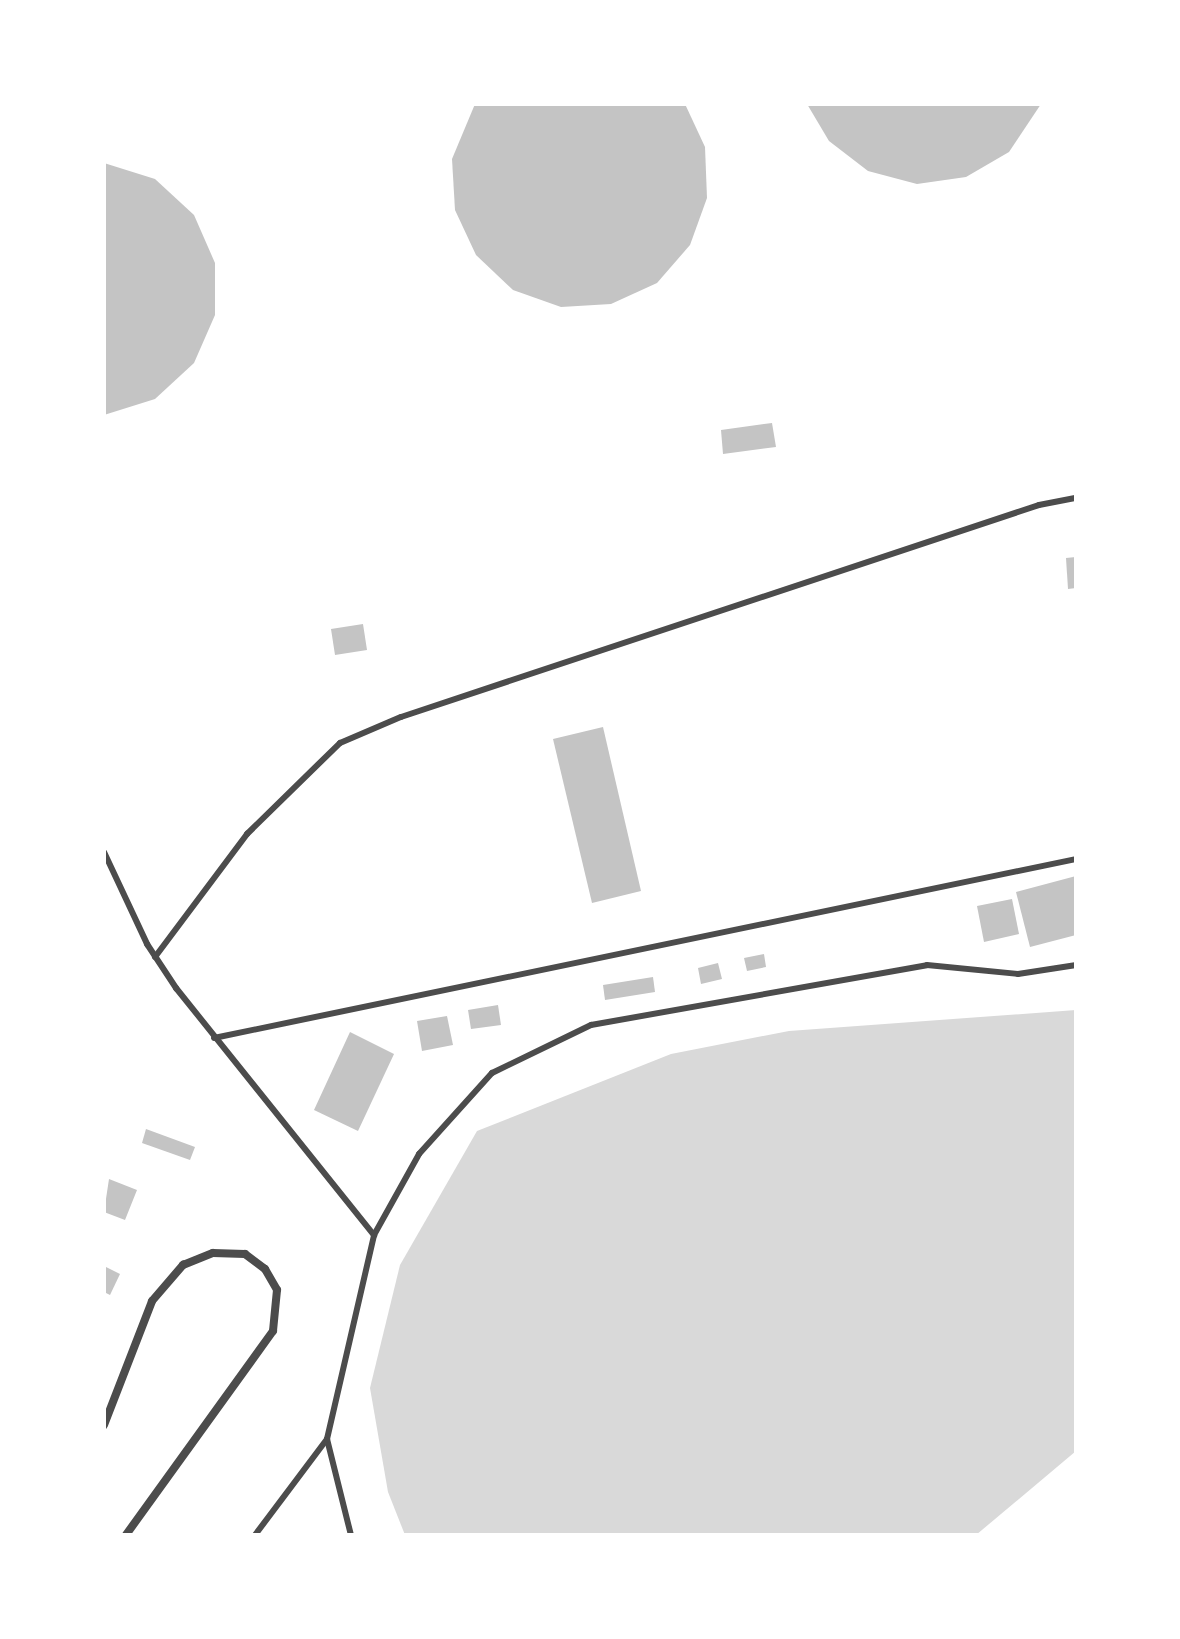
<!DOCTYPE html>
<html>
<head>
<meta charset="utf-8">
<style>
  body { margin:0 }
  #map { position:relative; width:1180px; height:1639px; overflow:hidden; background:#fff; font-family:"DejaVu Sans",sans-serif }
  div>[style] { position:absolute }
  .water>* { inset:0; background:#d9d9d9 }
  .building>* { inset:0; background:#c4c4c4 }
  .service>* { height:6px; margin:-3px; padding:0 3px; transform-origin:3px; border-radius:3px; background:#4c4c4c }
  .minor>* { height:8px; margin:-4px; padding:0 4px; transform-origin:4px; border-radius:4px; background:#4c4c4c }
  span { translate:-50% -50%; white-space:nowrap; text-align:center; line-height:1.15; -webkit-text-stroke:6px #fff; paint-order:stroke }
  .frame { position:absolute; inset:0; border:106px solid #fff; pointer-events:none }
</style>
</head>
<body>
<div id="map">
  <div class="water">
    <i style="clip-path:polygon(1076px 1010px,1076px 1451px,976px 1535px,405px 1535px,388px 1492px,370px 1388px,400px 1265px,477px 1131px,671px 1054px,789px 1031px)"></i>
  </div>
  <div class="building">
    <i style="clip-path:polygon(475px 104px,685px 104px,705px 147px,707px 198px,690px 245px,657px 283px,611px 304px,561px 307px,513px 290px,476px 255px,455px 210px,452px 159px)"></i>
    <i style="clip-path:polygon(807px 104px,1041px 104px,1009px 152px,966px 177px,917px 184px,868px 171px,829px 141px)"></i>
    <i style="clip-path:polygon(104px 163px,155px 179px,194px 215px,215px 263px,215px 315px,194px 363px,155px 399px,104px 415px)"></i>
    <i style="clip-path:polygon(772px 423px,776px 447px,723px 454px,721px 430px)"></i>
    <i style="clip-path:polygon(1076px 557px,1076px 588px,1068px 589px,1066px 558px)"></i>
    <i style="clip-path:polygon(363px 624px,367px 650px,335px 655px,331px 629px)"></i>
    <i style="clip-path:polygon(603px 727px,641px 891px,592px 903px,553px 739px)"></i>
    <i style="clip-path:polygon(1076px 876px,1076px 935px,1030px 947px,1016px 892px)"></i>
    <i style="clip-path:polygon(1012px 899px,1019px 934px,984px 942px,977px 906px)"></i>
    <i style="clip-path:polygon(764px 954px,766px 967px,747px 971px,744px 958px)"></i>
    <i style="clip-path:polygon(718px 963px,722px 979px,701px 984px,698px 968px)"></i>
    <i style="clip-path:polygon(653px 977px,655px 992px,605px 1000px,603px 985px)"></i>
    <i style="clip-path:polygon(498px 1005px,501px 1025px,471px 1029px,468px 1010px)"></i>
    <i style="clip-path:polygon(447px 1016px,453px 1045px,422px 1051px,417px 1021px)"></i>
    <i style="clip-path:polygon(350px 1032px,394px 1054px,358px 1131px,314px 1110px)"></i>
    <i style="clip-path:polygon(146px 1129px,195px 1147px,190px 1160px,142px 1143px)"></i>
    <i style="clip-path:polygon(109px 1179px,137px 1190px,125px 1220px,104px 1212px)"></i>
    <i style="clip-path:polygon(104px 1266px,120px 1274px,110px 1295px,104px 1292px)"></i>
  </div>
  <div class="service">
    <i style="left:104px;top:852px;width:102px;rotate:64.9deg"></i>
    <i style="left:147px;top:944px;width:53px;rotate:56.6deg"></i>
    <i style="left:176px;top:988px;width:317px;rotate:51.3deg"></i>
    <i style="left:155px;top:957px;width:154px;rotate:-53.2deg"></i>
    <i style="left:247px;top:834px;width:130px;rotate:-44.4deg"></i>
    <i style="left:340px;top:743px;width:66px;rotate:-23.1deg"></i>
    <i style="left:401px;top:717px;width:672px;rotate:-18.38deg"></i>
    <i style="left:1039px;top:505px;width:38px;rotate:-11deg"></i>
    <i style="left:214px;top:1038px;width:880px;rotate:-11.73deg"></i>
    <i style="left:327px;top:1439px;width:99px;rotate:76deg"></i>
    <i style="left:255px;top:1535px;width:120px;rotate:-53.1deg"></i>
    <i style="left:327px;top:1439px;width:209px;rotate:-77deg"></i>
    <i style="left:374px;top:1235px;width:93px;rotate:-60.9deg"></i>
    <i style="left:419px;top:1154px;width:109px;rotate:-48deg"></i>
    <i style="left:492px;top:1073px;width:110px;rotate:-25.9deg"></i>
    <i style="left:591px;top:1025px;width:341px;rotate:-10.1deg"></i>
    <i style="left:927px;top:965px;width:91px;rotate:5.6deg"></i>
    <i style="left:1018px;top:974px;width:59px;rotate:-8.8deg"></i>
  </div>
  <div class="minor">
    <i style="left:104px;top:1425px;width:133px;rotate:-68.8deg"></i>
    <i style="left:152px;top:1301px;width:48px;rotate:-49.3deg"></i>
    <i style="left:183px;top:1265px;width:32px;rotate:-22deg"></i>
    <i style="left:213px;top:1253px;width:32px;rotate:2deg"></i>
    <i style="left:245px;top:1254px;width:25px;rotate:37deg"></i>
    <i style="left:265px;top:1269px;width:24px;rotate:60deg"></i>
    <i style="left:277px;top:1290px;width:41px;rotate:95.6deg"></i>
    <i style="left:273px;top:1331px;width:251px;rotate:125.8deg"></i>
  </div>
  <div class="frame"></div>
</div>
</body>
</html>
